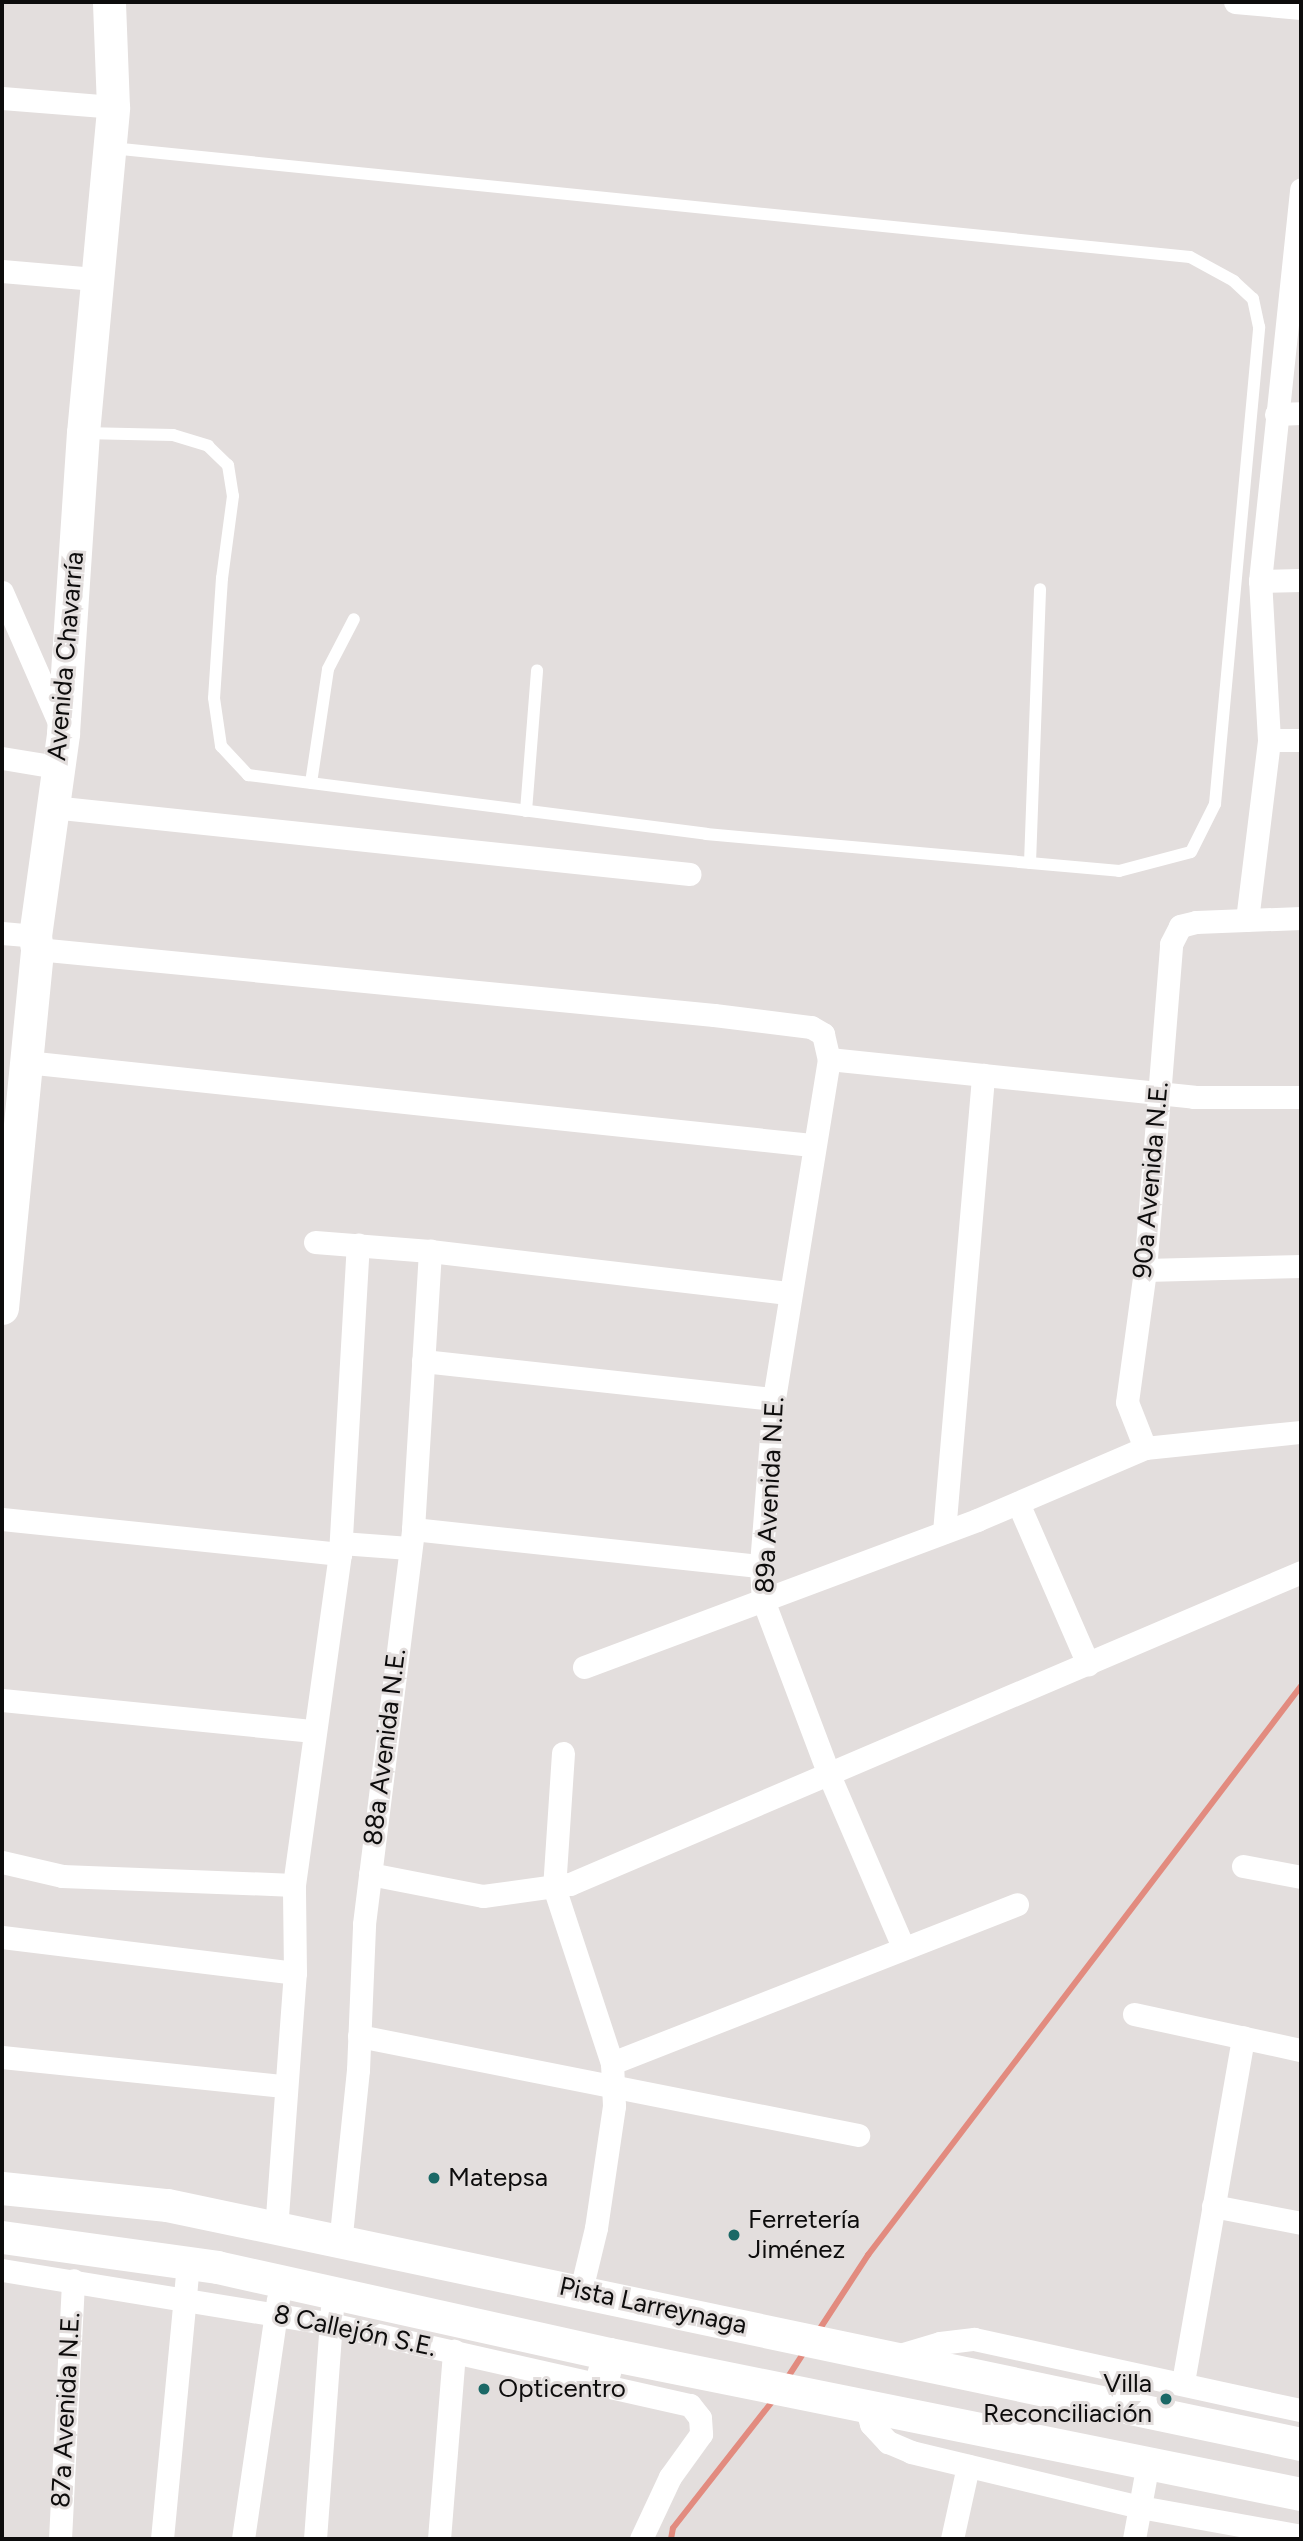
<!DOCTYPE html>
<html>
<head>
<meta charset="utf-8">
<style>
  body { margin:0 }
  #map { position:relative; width:1303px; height:2541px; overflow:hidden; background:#e3dedd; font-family:Figtree,sans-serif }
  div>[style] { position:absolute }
  .stream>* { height:6px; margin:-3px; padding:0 3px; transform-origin:3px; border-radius:3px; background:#e28b7f }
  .lane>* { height:12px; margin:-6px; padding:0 6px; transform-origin:6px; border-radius:6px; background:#fff }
  .street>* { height:23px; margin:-11.5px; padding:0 11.5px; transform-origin:11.5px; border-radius:11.5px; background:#fff }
  .secondary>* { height:33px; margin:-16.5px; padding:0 16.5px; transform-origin:16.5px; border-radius:16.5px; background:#fff }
  .dots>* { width:19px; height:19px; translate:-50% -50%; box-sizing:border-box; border:4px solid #e3dedd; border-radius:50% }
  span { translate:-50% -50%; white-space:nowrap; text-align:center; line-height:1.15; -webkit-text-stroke:6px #e3dedd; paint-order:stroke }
  .street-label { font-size:26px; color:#0d0c0c }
  .poi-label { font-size:26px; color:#0d0c0c }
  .left { translate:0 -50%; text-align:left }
  .right { translate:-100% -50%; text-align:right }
  .frame { position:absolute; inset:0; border:4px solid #0d0c0c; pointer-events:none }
</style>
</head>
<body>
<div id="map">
  <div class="stream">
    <i style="left:819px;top:2330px;width:90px;rotate:-56.8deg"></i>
    <i style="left:868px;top:2255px;width:715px;rotate:-52.73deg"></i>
    <i style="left:786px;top:2380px;width:35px;rotate:-57deg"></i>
    <i style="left:671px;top:2539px;width:11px;rotate:-80deg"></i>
    <i style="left:673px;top:2528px;width:165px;rotate:-51.9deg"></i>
  </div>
  <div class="lane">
    <i style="left:83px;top:433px;width:90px;rotate:1.3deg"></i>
    <i style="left:173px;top:435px;width:37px;rotate:17deg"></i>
    <i style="left:208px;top:446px;width:28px;rotate:44deg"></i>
    <i style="left:228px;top:465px;width:31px;rotate:81deg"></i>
    <i style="left:233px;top:496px;width:83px;rotate:97.6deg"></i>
    <i style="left:222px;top:578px;width:120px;rotate:93.8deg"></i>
    <i style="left:214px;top:698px;width:49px;rotate:81.7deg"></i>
    <i style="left:221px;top:746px;width:40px;rotate:47deg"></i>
    <i style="left:248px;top:775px;width:462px;rotate:7.3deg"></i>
    <i style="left:706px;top:834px;width:415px;rotate:5.1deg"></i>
    <i style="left:1119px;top:871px;width:74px;rotate:-14.8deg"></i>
    <i style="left:1191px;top:852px;width:54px;rotate:-63.4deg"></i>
    <i style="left:1215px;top:804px;width:479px;rotate:-84.7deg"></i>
    <i style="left:1259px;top:327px;width:29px;rotate:-102deg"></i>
    <i style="left:1253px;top:299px;width:26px;rotate:-137deg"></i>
    <i style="left:1234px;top:281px;width:50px;rotate:-151.4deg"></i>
    <i style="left:1190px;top:257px;width:1084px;rotate:-174.23deg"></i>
    <i style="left:311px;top:783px;width:115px;rotate:-81.5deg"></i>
    <i style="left:328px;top:669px;width:56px;rotate:-62.5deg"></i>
    <i style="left:526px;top:811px;width:141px;rotate:-85.5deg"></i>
    <i style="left:1030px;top:863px;width:274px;rotate:-87.9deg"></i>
  </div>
  <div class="street">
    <i style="left:1235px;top:2px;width:66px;rotate:5.2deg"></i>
    <i style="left:2px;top:98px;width:111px;rotate:4.6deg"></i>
    <i style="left:2px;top:271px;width:93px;rotate:4.9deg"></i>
    <i style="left:1276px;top:414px;width:25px;rotate:-2deg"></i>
    <i style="left:1260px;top:581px;width:41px;rotate:-1.4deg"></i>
    <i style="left:2px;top:592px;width:147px;rotate:66.4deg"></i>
    <i style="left:1269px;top:740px;width:32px"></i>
    <i style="left:2px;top:758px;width:56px;rotate:9.3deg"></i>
    <i style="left:52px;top:807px;width:641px;rotate:6deg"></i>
    <i style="left:1247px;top:920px;width:181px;rotate:-83deg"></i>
    <i style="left:1269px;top:740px;width:159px;rotate:-93.2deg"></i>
    <i style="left:1260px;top:581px;width:394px;rotate:-84deg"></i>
    <i style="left:2px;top:933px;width:33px;rotate:5deg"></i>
    <i style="left:37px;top:949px;width:680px;rotate:5.57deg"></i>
    <i style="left:714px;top:1015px;width:98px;rotate:7.1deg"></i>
    <i style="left:811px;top:1027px;width:14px;rotate:30deg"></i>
    <i style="left:823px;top:1034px;width:26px;rotate:77deg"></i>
    <i style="left:829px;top:1059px;width:344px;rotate:99.2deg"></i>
    <i style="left:774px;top:1399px;width:168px;rotate:94.5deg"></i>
    <i style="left:761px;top:1566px;width:34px;rotate:87deg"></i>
    <i style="left:763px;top:1600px;width:187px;rotate:69.3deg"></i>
    <i style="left:829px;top:1775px;width:187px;rotate:66.7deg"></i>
    <i style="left:829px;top:1059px;width:367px;rotate:5.9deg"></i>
    <i style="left:1194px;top:1097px;width:107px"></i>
    <i style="left:26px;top:1062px;width:790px;rotate:6.03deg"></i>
    <i style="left:315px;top:1242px;width:115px;rotate:4.5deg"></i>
    <i style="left:430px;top:1251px;width:362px;rotate:6.7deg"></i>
    <i style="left:1145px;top:1270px;width:156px;rotate:-1.5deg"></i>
    <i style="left:423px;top:1361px;width:353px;rotate:6.2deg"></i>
    <i style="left:1145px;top:1448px;width:49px;rotate:-111.4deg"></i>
    <i style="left:1127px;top:1402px;width:133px;rotate:-82.2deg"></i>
    <i style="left:1145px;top:1270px;width:327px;rotate:-85.4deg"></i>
    <i style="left:1171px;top:944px;width:20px;rotate:-63deg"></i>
    <i style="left:1180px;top:926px;width:16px;rotate:-14deg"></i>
    <i style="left:1196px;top:922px;width:105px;rotate:-2.2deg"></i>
    <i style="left:1018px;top:1503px;width:176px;rotate:66.5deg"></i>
    <i style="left:2px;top:1519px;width:340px;rotate:5.9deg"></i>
    <i style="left:413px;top:1529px;width:350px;rotate:6.1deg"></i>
    <i style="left:944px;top:1532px;width:459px;rotate:-85.1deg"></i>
    <i style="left:341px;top:1543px;width:68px;rotate:4.2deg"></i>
    <i style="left:584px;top:1667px;width:420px;rotate:-20.5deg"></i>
    <i style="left:977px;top:1520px;width:183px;rotate:-23.2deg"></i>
    <i style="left:1145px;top:1448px;width:157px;rotate:-5.9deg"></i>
    <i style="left:2px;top:1700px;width:313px;rotate:5.7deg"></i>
    <i style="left:563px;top:1753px;width:134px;rotate:93.8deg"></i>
    <i style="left:554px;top:1887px;width:185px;rotate:71.8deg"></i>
    <i style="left:612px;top:2063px;width:43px;rotate:87.3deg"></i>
    <i style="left:614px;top:2106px;width:123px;rotate:98.4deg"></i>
    <i style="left:596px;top:2228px;width:64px;rotate:103.6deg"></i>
    <i style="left:2px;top:1862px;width:62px;rotate:13.1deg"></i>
    <i style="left:62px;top:1876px;width:232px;rotate:2.2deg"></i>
    <i style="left:1243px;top:1866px;width:59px;rotate:10.7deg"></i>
    <i style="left:370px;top:1874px;width:115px;rotate:11deg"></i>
    <i style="left:483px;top:1896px;width:88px;rotate:-7.9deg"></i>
    <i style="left:570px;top:1884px;width:795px;rotate:-23.11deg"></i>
    <i style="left:2px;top:1937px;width:295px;rotate:7deg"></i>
    <i style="left:1134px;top:2014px;width:171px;rotate:12.2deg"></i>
    <i style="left:359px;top:2036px;width:509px;rotate:11.22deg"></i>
    <i style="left:2px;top:2057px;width:283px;rotate:5.9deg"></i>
    <i style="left:612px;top:2063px;width:435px;rotate:-21.4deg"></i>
    <i style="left:1213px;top:2206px;width:90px;rotate:10.9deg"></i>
    <i style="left:276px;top:2230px;width:258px;rotate:-85.8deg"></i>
    <i style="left:295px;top:1973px;width:88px;rotate:-90.7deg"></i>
    <i style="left:294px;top:1885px;width:334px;rotate:-82.1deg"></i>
    <i style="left:340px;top:1554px;width:310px;rotate:-86.7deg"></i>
    <i style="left:340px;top:2244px;width:175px;rotate:-84.1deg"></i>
    <i style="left:358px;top:2070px;width:146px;rotate:-87.6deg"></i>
    <i style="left:364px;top:1924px;width:398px;rotate:-82.9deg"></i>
    <i style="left:413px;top:1529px;width:279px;rotate:-86.5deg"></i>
    <i style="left:2px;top:2270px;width:332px;rotate:9.3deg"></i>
    <i style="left:330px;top:2324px;width:369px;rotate:12.7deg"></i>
    <i style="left:690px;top:2405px;width:16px;rotate:52deg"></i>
    <i style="left:700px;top:2418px;width:16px;rotate:86deg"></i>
    <i style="left:701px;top:2434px;width:53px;rotate:125.8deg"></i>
    <i style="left:670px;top:2477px;width:68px;rotate:115.1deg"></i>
    <i style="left:893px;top:2357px;width:49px;rotate:-16.6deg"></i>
    <i style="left:940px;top:2343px;width:34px;rotate:-7deg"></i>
    <i style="left:974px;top:2339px;width:335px;rotate:12.3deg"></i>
    <i style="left:1183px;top:2382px;width:350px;rotate:-80.1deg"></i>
    <i style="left:865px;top:2404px;width:21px;rotate:73deg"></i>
    <i style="left:871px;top:2424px;width:25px;rotate:47deg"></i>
    <i style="left:888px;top:2442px;width:25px;rotate:23deg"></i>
    <i style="left:911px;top:2452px;width:236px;rotate:13.5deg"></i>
    <i style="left:1140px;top:2507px;width:164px;rotate:10.2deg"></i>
    <i style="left:60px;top:2539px;width:259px;rotate:-87.1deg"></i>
    <i style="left:162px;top:2539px;width:277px;rotate:-84.6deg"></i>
    <i style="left:243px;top:2539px;width:242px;rotate:-81.7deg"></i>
    <i style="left:315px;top:2539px;width:231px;rotate:-85.8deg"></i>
    <i style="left:439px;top:2539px;width:189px;rotate:-85.4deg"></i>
    <i style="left:952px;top:2539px;width:75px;rotate:-77.6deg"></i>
    <i style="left:1134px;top:2539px;width:77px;rotate:-79.6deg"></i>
  </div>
  <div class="secondary">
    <i style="left:2px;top:1308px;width:361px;rotate:-84.4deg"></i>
    <i style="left:37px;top:949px;width:13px;rotate:-99deg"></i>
    <i style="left:35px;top:936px;width:205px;rotate:-82.1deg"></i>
    <i style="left:63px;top:733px;width:301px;rotate:-86.2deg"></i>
    <i style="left:83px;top:433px;width:327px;rotate:-84.7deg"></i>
    <i style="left:113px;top:107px;width:105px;rotate:-92.2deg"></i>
    <i style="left:2px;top:2188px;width:166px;rotate:5.9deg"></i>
    <i style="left:167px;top:2205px;width:1159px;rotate:11.9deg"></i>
    <i style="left:2px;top:2237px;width:217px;rotate:7.9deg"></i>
    <i style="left:217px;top:2267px;width:402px;rotate:12.5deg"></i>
    <i style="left:609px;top:2354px;width:706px;rotate:11.44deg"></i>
    <i style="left:601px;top:2383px;width:30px;rotate:-75deg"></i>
  </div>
  <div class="dots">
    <i style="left:434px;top:2178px;background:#1b6866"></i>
    <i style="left:734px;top:2235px;background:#1b6866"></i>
    <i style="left:484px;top:2389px;background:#1b6866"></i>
    <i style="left:1166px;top:2399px;background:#1b6866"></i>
  </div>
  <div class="street-label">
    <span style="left:66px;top:656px;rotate:-85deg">Avenida Chavarría</span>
    <span style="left:1151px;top:1180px;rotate:-85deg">90a Avenida N.E.</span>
    <span style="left:770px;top:1495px;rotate:-87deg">89a Avenida N.E.</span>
    <span style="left:385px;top:1747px;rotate:-83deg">88a Avenida N.E.</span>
    <span style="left:653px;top:2306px;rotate:12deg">Pista Larreynaga</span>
    <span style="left:355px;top:2331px;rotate:12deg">8 Callejón S.E.</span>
    <span style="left:66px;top:2410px;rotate:-87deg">87a Avenida N.E.</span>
  </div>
  <div class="poi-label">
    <span class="left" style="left:448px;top:2178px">Matepsa</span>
    <span class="left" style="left:748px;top:2235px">Ferretería<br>Jiménez</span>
    <span class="right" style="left:1152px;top:2399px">Villa<br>Reconciliación</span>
    <span class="left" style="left:498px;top:2389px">Opticentro</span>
  </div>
  <div class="frame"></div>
</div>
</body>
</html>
